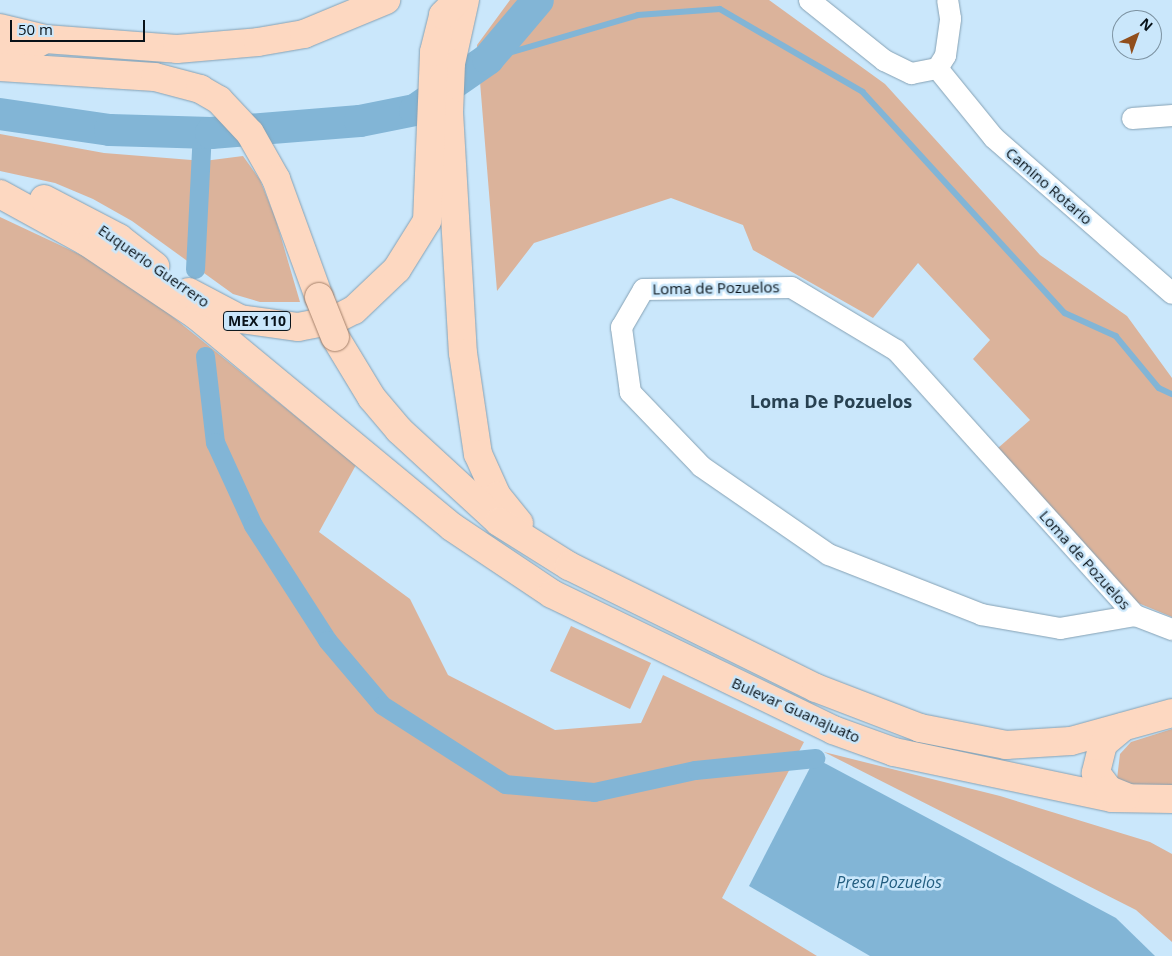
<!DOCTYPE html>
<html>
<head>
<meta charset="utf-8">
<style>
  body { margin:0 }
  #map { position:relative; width:1172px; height:956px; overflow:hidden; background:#cae7fb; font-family:"Open Sans",sans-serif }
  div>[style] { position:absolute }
  .green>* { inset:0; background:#dbb39b }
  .water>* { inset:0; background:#82b5d6 }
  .stream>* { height:5.5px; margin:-2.75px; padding:0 2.75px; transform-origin:2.75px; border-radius:2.75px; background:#82b5d6 }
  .canal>* { height:19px; margin:-9.5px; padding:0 9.5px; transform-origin:9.5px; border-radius:9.5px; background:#82b5d6 }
  .river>* { height:32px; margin:-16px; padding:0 16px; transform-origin:16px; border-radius:16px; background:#82b5d6 }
  .roads { filter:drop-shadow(0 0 1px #85a1b4) drop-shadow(0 0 1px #85a1b4) }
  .minor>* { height:21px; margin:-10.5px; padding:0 10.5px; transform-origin:10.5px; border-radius:10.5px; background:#fff }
  .major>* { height:28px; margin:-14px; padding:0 14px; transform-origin:14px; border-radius:14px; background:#fdd8c1 }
  .bridges { filter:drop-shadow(0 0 1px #a6826b) drop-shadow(0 0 1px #a6826b) }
  .major-bridge>* { height:28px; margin:-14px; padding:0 14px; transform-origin:14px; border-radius:14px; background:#fdd8c1 }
  span { translate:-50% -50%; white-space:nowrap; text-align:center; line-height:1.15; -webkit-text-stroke:5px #cae7fb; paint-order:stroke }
  .shield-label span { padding:1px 4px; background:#cae7fb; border:1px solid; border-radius:4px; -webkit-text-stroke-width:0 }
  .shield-label { font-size:14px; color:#081219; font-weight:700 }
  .street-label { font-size:15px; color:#081219 }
  .water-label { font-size:16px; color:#225d7f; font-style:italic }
  .quarter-label { font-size:18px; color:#284151; font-weight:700 }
  .north { position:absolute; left:1112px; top:10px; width:50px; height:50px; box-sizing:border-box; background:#cae7fb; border:1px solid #7c92a1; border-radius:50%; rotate:42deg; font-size:14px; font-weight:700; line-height:20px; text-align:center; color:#081219 }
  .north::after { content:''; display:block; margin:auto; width:18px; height:22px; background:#914f1d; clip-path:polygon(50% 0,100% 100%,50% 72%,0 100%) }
  .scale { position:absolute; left:10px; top:20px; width:135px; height:22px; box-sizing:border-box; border:2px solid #081219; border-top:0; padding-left:6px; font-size:15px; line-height:18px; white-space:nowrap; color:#081219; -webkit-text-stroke:4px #cae7fb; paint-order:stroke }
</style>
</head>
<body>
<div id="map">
  <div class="green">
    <i style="clip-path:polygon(510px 0,769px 0,885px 84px,1040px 255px,1127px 316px,1172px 378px,1172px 617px,1138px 603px,998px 448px,1030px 420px,973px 359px,990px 340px,918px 263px,873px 318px,753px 250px,743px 225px,671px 198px,534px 243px,497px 291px,477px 45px)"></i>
    <i style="clip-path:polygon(0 134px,104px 153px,204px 161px,243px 156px,260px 180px,275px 217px,300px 302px,260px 302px,233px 294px,132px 221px,93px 199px,55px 183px,0 171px)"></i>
    <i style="clip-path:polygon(0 217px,98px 263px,158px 305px,356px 465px,319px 532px,410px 599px,448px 675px,555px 730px,641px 723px,663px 675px,804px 742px,722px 898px,817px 956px,0 956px)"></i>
    <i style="clip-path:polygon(571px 626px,651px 663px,630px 709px,550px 671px)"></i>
    <i style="clip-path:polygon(1172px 729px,1172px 791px,1136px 794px,1117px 779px,1120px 754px,1131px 742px)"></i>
    <i style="clip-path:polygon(824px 752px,1000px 796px,1150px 842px,1172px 854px,1172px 942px,1136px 910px)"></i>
  </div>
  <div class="water">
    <i style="clip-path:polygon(815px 758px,1116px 918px,1155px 956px,870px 956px,749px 886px)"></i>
  </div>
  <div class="stream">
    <i style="left:488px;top:59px;width:156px;rotate:-16.3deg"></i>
    <i style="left:638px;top:15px;width:82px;rotate:-4.2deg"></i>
    <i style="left:720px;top:9px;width:165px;rotate:30.1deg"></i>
    <i style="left:863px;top:92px;width:299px;rotate:47.6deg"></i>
    <i style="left:1065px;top:313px;width:56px;rotate:24.3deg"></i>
    <i style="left:1116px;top:336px;width:67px;rotate:50.4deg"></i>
    <i style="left:1159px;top:388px;width:14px;rotate:25deg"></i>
  </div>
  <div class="canal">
    <i style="left:195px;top:269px;width:136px;rotate:-87.1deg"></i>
    <i style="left:205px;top:356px;width:87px;rotate:83.4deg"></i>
    <i style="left:215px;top:442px;width:91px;rotate:65.4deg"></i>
    <i style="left:253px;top:525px;width:137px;rotate:57.2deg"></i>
    <i style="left:327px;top:640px;width:85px;rotate:49.8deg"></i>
    <i style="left:382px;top:705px;width:146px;rotate:32.7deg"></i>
    <i style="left:505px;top:784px;width:89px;rotate:5.1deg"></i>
    <i style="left:594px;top:792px;width:103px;rotate:-12.3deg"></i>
    <i style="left:695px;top:770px;width:121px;rotate:-5.7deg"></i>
  </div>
  <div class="river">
    <i style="left:0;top:114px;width:111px;rotate:8.3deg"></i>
    <i style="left:110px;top:130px;width:101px;rotate:1.7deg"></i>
    <i style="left:211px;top:133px;width:149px;rotate:-4.6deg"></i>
    <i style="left:360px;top:121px;width:56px;rotate:-11.3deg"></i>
    <i style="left:415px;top:110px;width:89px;rotate:-34.9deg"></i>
    <i style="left:488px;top:59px;width:77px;rotate:-49.7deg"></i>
  </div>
  <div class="roads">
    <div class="minor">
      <i style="left:809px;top:0;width:96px;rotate:38.7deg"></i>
      <i style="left:884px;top:60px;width:30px;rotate:26deg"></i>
      <i style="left:911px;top:73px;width:26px;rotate:-11deg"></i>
      <i style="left:937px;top:68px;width:15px;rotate:-58deg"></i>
      <i style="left:945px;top:55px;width:37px;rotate:-82deg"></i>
      <i style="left:950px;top:18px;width:18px;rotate:-99deg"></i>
      <i style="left:937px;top:68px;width:89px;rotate:50.9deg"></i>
      <i style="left:993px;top:137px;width:237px;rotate:41.1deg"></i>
      <i style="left:1132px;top:118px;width:40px;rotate:-4.3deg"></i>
      <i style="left:1135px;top:615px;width:76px;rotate:170.2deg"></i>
      <i style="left:1060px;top:628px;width:80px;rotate:-170deg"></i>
      <i style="left:981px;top:614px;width:164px;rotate:-158.6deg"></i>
      <i style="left:828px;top:554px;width:155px;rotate:-145.3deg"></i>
      <i style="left:701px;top:466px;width:103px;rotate:-133.8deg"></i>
      <i style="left:630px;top:392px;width:66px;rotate:-97.9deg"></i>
      <i style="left:621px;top:327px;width:44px;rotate:-59.9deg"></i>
      <i style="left:643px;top:289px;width:148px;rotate:-0.8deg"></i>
      <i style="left:791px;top:287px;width:122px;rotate:31deg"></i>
      <i style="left:896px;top:350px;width:357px;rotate:48deg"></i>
      <i style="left:1135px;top:615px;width:40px;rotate:21deg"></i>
    </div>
    <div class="major">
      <i style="left:465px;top:0;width:65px;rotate:102.5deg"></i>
      <i style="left:451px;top:63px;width:49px;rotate:92.3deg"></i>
      <i style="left:449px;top:112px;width:241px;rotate:86.7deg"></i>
      <i style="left:463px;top:353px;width:102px;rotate:81.6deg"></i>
      <i style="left:478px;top:454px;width:46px;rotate:65.7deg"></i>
      <i style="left:497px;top:496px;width:35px;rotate:51deg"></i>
      <i style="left:0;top:28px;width:46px;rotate:13.7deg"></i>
      <i style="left:0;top:51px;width:21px;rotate:5deg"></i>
      <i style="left:21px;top:53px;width:28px;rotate:-30deg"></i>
      <i style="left:45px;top:39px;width:132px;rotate:4.3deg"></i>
      <i style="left:177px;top:49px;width:81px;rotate:-4.9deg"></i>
      <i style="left:258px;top:42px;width:47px;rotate:-9.9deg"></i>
      <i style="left:304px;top:34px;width:89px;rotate:-22.5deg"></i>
      <i style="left:0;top:67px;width:155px;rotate:3.7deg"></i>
      <i style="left:155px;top:77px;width:47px;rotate:14.9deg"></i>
      <i style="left:200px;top:89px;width:22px;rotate:30deg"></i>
      <i style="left:219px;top:100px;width:45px;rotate:46.8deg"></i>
      <i style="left:250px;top:133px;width:53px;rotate:60.5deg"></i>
      <i style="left:276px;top:179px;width:126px;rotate:70deg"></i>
      <i style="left:0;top:194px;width:99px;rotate:28.9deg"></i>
      <i style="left:87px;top:242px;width:133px;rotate:33.9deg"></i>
      <i style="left:197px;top:316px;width:331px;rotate:39.6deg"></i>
      <i style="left:452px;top:527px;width:120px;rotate:33.8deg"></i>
      <i style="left:552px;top:594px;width:312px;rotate:25.8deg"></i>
      <i style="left:833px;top:730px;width:65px;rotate:19.8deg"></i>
      <i style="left:894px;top:752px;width:223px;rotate:11.9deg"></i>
      <i style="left:1112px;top:798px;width:60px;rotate:1deg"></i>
      <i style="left:44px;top:199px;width:85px;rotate:27.5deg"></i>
      <i style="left:119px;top:238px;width:46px;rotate:37.9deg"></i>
      <i style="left:189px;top:292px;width:58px;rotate:27.9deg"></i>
      <i style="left:240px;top:319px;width:59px;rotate:7.9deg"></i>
      <i style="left:298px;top:327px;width:37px;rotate:-11deg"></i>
      <i style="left:334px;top:320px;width:22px;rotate:-27deg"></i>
      <i style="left:354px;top:310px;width:59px;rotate:-43.6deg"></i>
      <i style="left:397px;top:269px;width:57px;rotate:-58deg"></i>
      <i style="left:427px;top:221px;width:169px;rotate:-87.6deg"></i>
      <i style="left:434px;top:52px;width:38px;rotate:-76deg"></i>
      <i style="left:443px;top:15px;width:21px;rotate:-45deg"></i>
      <i style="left:335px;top:337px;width:71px;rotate:58.8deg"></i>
      <i style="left:372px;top:398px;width:42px;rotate:49.8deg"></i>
      <i style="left:399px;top:430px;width:136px;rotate:42.6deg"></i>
      <i style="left:499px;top:522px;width:83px;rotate:32.2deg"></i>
      <i style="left:569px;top:566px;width:275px;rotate:26.3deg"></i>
      <i style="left:816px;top:688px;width:111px;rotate:21deg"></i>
      <i style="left:920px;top:728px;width:88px;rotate:11.2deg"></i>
      <i style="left:1006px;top:745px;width:65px;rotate:-3.5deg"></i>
      <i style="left:1071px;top:741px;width:105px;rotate:-15.5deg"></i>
      <i style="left:1123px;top:727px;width:26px;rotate:140deg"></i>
      <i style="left:1103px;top:744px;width:30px;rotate:104deg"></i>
      <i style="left:1096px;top:773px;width:21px;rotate:53deg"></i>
      <i style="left:1109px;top:790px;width:18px;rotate:22deg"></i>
    </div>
  </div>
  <div class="bridges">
    <div class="major-bridge">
      <i style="left:319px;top:297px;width:43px;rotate:68.2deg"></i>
    </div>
  </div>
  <div class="shield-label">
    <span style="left:257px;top:321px">MEX 110</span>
  </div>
  <div class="street-label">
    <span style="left:1049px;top:186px;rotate:41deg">Camino Rotario</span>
    <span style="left:154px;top:266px;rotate:35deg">Euquerio Guerrero</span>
    <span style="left:716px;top:288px;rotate:-1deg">Loma de Pozuelos</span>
    <span style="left:1085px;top:560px;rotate:48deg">Loma de Pozuelos</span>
    <span style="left:796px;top:710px;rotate:24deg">Bulevar Guanajuato</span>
  </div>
  <div class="water-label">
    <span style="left:889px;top:882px">Presa Pozuelos</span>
  </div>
  <div class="quarter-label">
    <span style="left:831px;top:401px">Loma De Pozuelos</span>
  </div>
  <div class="north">N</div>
  <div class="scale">50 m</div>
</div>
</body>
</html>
